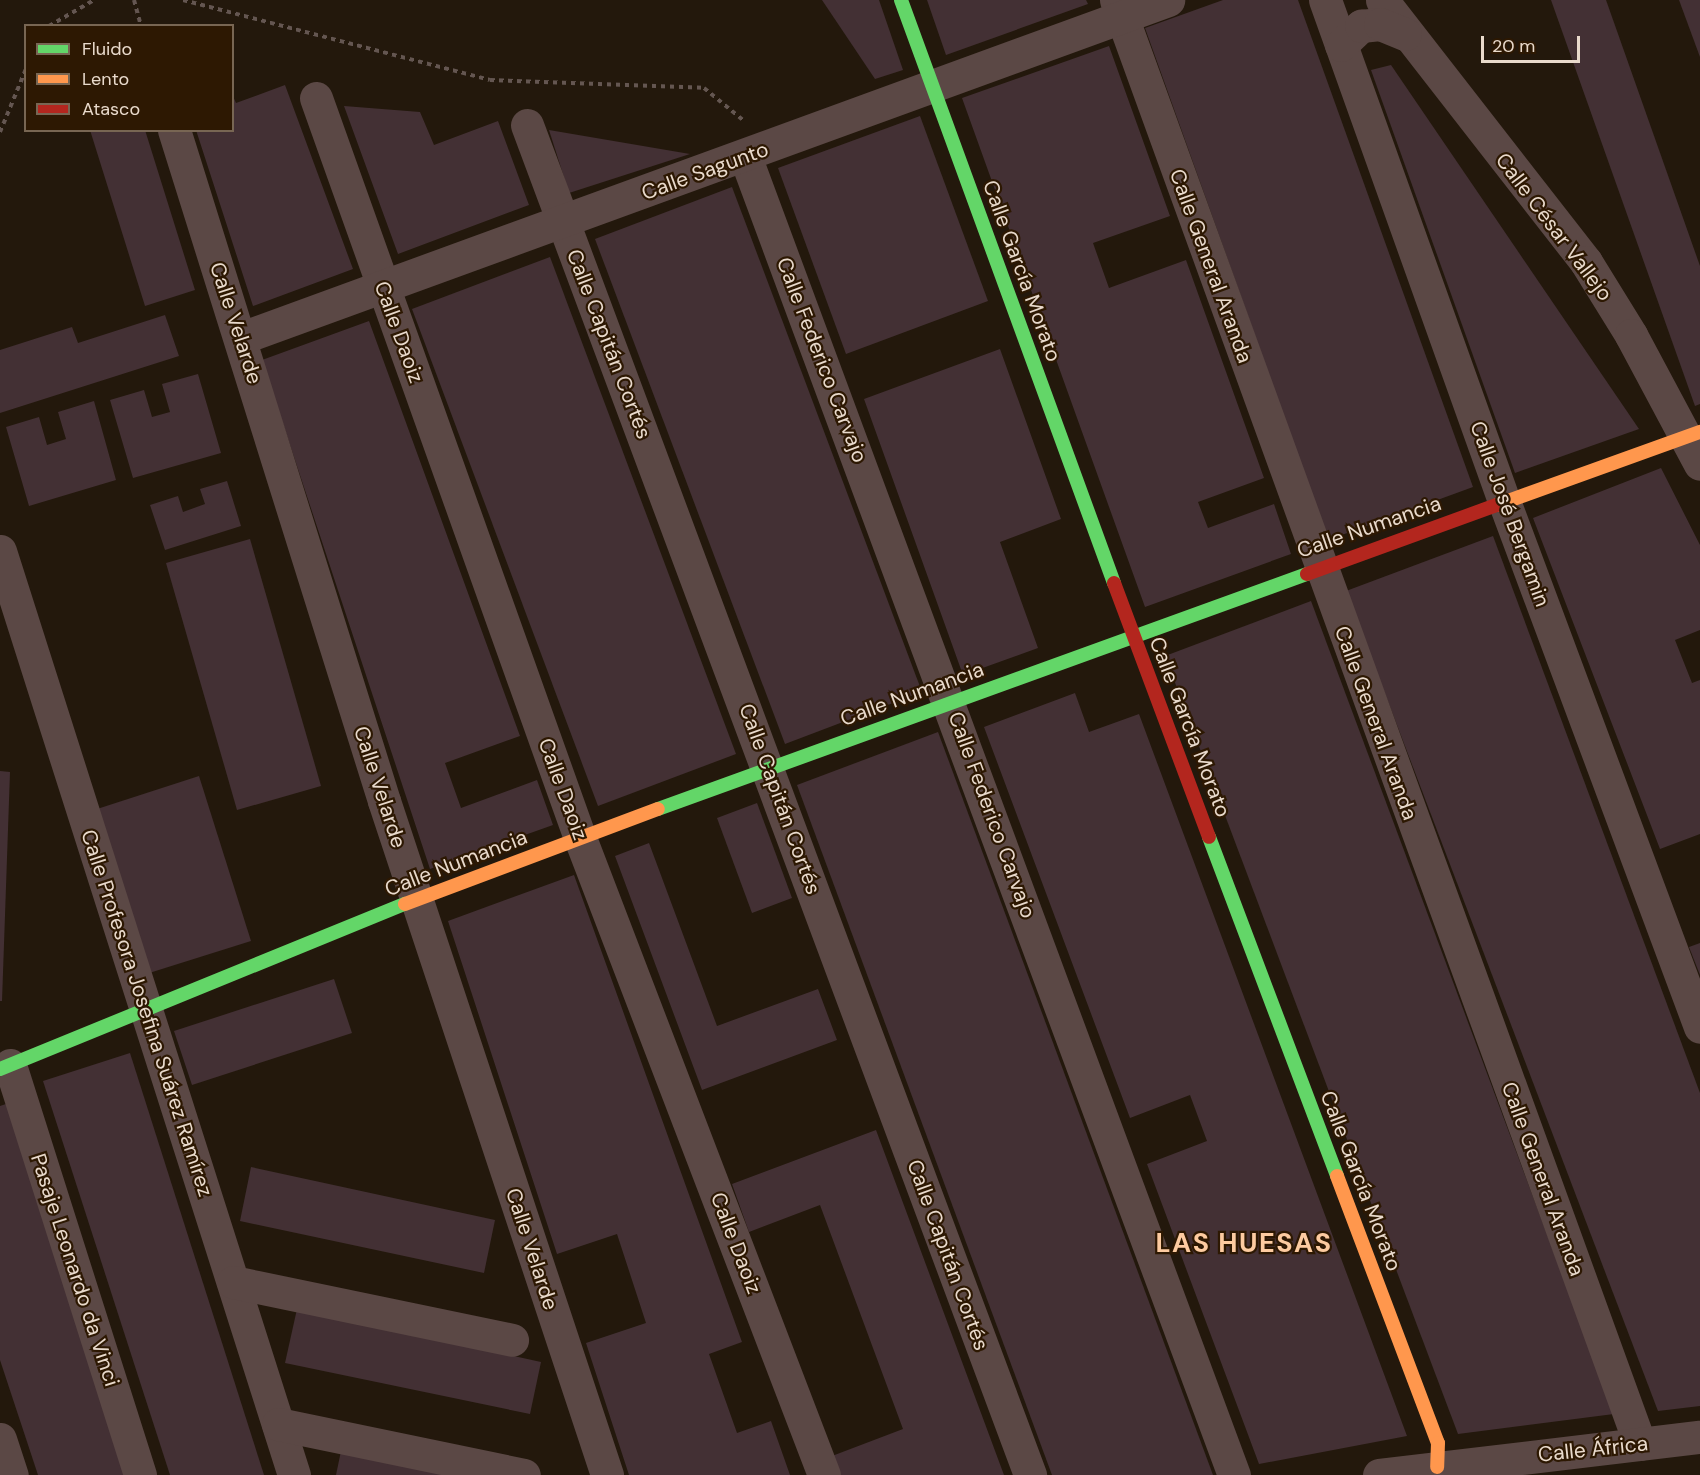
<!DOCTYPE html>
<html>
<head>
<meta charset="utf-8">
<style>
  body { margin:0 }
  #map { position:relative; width:1700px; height:1475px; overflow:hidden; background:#23180c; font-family:"DM Sans",sans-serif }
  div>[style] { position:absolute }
  .building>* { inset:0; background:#433034 }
  .path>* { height:4px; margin-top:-2px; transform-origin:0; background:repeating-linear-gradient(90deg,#645651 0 4.5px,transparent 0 9px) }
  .street>* { height:33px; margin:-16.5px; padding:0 16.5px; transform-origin:16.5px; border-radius:16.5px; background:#5b4845 }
  .fast>* { height:14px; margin:-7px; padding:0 7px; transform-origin:7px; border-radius:7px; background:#63d668 }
  .slow>* { height:14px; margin:-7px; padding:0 7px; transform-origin:7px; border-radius:7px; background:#ff974d }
  .jam>* { height:14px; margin:-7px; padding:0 7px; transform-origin:7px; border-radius:7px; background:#b3261e }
  span { translate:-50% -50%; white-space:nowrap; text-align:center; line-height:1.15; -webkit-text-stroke:4.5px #2d1802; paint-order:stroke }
  .street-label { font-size:21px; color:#e9dacc }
  .district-label { font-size:27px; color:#fdcba0; font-weight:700; letter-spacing:1.5px }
  .legend { position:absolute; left:24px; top:24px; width:210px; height:108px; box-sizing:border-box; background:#2d1802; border:2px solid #786653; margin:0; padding:8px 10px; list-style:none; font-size:18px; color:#e9dacc }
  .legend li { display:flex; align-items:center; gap:12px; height:30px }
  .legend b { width:30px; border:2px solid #786653 }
  .scale { position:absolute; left:1481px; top:36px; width:99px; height:27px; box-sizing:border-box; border:3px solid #e9dacc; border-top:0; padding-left:8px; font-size:18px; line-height:21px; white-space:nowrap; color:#e9dacc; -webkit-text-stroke:4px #2d1802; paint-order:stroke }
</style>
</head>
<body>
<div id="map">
  <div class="building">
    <i style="clip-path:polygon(822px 0,879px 0,903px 70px,875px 79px)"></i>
    <i style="clip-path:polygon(927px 0,1086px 0,1088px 4px,946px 55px)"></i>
    <i style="clip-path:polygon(1223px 0,1298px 0,1473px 487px,1328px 540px,1145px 28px)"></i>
    <i style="clip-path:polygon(1551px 0,1606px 0,1700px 266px,1700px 404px,1695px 406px)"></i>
    <i style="clip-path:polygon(1679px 0,1700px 0,1700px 57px)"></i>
    <i style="clip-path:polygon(1109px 46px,1170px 216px,1093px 243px,1109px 288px,1186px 260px,1264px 478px,1198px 502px,1208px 528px,1274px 504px,1291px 554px,1145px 607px,962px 98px)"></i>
    <i style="clip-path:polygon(1391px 65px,1639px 429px,1515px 473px,1371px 70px)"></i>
    <i style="clip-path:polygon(285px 85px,353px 269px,253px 306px,196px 130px,232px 130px,232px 94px,236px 103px)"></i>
    <i style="clip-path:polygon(344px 106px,420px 112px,434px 145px,498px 121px,529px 205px,398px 254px)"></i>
    <i style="clip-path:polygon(920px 116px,988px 301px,846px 354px,778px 168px)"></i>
    <i style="clip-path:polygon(90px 130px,145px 130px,195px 290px,145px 306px)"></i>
    <i style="clip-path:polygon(549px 130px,690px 154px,569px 193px)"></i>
    <i style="clip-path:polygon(732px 187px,922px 692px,785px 744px,595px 239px)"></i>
    <i style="clip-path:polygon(550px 257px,736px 754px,598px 806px,412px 309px)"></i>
    <i style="clip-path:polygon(165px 315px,179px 356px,0 413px,0 350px,72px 327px,78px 343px)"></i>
    <i style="clip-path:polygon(369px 321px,520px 736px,445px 763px,461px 808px,537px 780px,553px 825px,430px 869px,262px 360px)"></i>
    <i style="clip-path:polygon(1000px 349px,1061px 519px,1000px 542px,1038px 648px,963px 675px,864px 399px)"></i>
    <i style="clip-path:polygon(198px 374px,221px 453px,133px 478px,110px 400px,144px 390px,152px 417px,170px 412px,162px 384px)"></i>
    <i style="clip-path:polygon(94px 401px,116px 480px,29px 506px,6px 427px,39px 417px,47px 445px,66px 439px,58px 412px)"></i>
    <i style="clip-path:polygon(1661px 468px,1700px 545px,1700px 630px,1675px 640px,1692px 683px,1700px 680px,1700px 834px,1660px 849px,1533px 518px)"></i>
    <i style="clip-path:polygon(227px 481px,241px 526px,165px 550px,150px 505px,178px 496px,183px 512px,205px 504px,200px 489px)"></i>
    <i style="clip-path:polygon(1493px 536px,1700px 1093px,1700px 1406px,1658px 1411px,1346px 591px)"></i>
    <i style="clip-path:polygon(250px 539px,321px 786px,237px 810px,166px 563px)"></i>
    <i style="clip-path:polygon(1311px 601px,1614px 1414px,1458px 1434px,1165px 656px)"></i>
    <i style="clip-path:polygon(1075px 693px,1089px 732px,1139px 714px,1407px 1436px,1259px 1464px,1147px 1164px,1207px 1141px,1190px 1095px,1130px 1118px,984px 727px)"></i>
    <i style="clip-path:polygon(938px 732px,1213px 1475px,1052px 1475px,797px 785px)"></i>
    <i style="clip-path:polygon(0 771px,10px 772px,2px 1001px,0 1001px)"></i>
    <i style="clip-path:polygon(199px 776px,251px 941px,146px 974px,94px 810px)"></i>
    <i style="clip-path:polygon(757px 803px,792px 898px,752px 913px,717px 818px)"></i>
    <i style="clip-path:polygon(649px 843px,717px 1026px,818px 989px,837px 1040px,702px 1090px,615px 856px)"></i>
    <i style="clip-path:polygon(574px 875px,742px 1342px,709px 1354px,737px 1433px,771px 1421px,790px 1475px,629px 1475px,586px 1343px,646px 1323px,617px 1234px,557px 1254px,448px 921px)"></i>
    <i style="clip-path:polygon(1700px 943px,1700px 975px,1689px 947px)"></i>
    <i style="clip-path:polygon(334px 979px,352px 1033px,192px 1085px,174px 1031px)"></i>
    <i style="clip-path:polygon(130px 1053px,264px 1475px,170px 1475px,43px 1081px)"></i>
    <i style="clip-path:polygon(9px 1103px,128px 1475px,38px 1475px,0 1360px,0 1106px)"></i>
    <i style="clip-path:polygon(876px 1130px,1004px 1475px,839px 1475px,832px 1456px,903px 1429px,820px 1205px,749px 1232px,732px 1184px)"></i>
    <i style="clip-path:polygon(251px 1167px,495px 1220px,484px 1273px,240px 1221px)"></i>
    <i style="clip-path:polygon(297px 1309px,541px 1362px,530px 1414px,285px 1363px)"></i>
    <i style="clip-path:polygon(341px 1451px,447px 1475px,336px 1475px)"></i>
  </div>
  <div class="path">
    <i style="left:134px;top:0;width:27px;rotate:75deg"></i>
    <i style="left:183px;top:0;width:317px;rotate:14.6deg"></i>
    <i style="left:490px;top:80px;width:214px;rotate:2.1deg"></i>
    <i style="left:704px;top:88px;width:50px;rotate:39.4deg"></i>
    <i style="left:49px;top:26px;width:52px;rotate:-30deg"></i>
    <i style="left:0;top:132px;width:68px;rotate:-67.6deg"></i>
  </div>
  <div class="street">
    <i style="left:1116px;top:0;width:1536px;rotate:70.06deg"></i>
    <i style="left:1325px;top:0;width:532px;rotate:70.34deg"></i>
    <i style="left:1504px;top:501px;width:561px;rotate:69.56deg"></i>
    <i style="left:1382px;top:0;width:332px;rotate:52.1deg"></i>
    <i style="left:1586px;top:262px;width:86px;rotate:58.3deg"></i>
    <i style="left:1631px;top:335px;width:146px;rotate:61.9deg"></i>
    <i style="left:1341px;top:45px;width:28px;rotate:-44deg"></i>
    <i style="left:1361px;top:26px;width:19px;rotate:-6deg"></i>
    <i style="left:1380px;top:24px;width:27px;rotate:22deg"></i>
    <i style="left:316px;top:98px;width:786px;rotate:70.37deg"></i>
    <i style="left:580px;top:838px;width:682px;rotate:69.04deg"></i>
    <i style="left:527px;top:125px;width:1441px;rotate:69.56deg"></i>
    <i style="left:174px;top:130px;width:703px;rotate:72.62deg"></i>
    <i style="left:384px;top:801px;width:710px;rotate:71.69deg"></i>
    <i style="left:745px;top:156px;width:1407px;rotate:69.66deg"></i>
    <i style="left:241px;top:338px;width:987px;rotate:-20.03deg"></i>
    <i style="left:0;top:551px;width:970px;rotate:72.35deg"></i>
    <i style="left:10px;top:1065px;width:430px;rotate:72.4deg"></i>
    <i style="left:233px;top:1282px;width:285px;rotate:11.7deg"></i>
    <i style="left:278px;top:1424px;width:251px;rotate:11.7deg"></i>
    <i style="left:0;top:1439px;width:38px;rotate:72deg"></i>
    <i style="left:1379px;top:1475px;width:323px;rotate:-6.8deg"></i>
  </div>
  <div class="fast">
    <i style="left:901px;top:0;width:621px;rotate:69.93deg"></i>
    <i style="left:658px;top:809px;width:690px;rotate:-19.91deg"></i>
    <i style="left:1209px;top:837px;width:362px;rotate:69.3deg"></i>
    <i style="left:0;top:1069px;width:437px;rotate:-22.2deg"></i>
  </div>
  <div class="slow">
    <i style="left:1497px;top:505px;width:216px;rotate:-19.8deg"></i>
    <i style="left:405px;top:904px;width:270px;rotate:-20.6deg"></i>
    <i style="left:1337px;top:1176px;width:285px;rotate:69.3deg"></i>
    <i style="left:1438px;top:1443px;width:24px;rotate:92deg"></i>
  </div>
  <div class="jam">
    <i style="left:1307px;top:574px;width:202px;rotate:-20deg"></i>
    <i style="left:1114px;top:583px;width:271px;rotate:69.5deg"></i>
  </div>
  <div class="street-label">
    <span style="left:705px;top:171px;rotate:-20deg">Calle Sagunto</span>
    <span style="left:1554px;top:227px;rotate:53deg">Calle César Vallejo</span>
    <span style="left:1211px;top:266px;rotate:70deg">Calle General Aranda</span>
    <span style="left:1022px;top:271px;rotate:70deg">Calle García Morato</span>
    <span style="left:236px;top:323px;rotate:72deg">Calle Velarde</span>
    <span style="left:399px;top:332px;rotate:70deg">Calle Daoiz</span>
    <span style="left:609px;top:344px;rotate:69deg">Calle Capitán Cortés</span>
    <span style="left:822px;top:360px;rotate:69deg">Calle Federico Carvajo</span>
    <span style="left:1510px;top:514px;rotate:70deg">Calle José Bergamin</span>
    <span style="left:1369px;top:527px;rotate:-19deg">Calle Numancia</span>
    <span style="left:912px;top:694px;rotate:-20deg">Calle Numancia</span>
    <span style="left:1376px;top:723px;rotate:70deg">Calle General Aranda</span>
    <span style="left:1190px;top:727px;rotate:69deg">Calle García Morato</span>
    <span style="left:380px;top:787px;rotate:72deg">Calle Velarde</span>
    <span style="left:563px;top:789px;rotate:70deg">Calle Daoiz</span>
    <span style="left:780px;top:799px;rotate:70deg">Calle Capitán Cortés</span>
    <span style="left:992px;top:815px;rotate:70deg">Calle Federico Carvajo</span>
    <span style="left:456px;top:863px;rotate:-21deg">Calle Numancia</span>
    <span style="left:147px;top:1013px;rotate:72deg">Calle Profesora Josefina Suárez Ramírez</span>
    <span style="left:1543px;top:1179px;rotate:70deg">Calle General Aranda</span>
    <span style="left:1361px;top:1181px;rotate:69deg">Calle García Morato</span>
    <span style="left:736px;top:1243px;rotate:69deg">Calle Daoiz</span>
    <span style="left:532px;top:1249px;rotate:72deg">Calle Velarde</span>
    <span style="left:948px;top:1255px;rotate:70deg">Calle Capitán Cortés</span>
    <span style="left:75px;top:1270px;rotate:72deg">Pasaje Leonardo da Vinci</span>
    <span style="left:1593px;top:1449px;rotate:-6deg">Calle África</span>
  </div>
  <div class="district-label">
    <span style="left:1244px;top:1243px">LAS HUESAS</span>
  </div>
  <ul class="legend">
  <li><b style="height:8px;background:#63d668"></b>Fluido</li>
  <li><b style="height:8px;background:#ff974d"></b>Lento</li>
  <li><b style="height:8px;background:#b3261e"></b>Atasco</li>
  </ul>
  <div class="scale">20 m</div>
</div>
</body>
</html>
